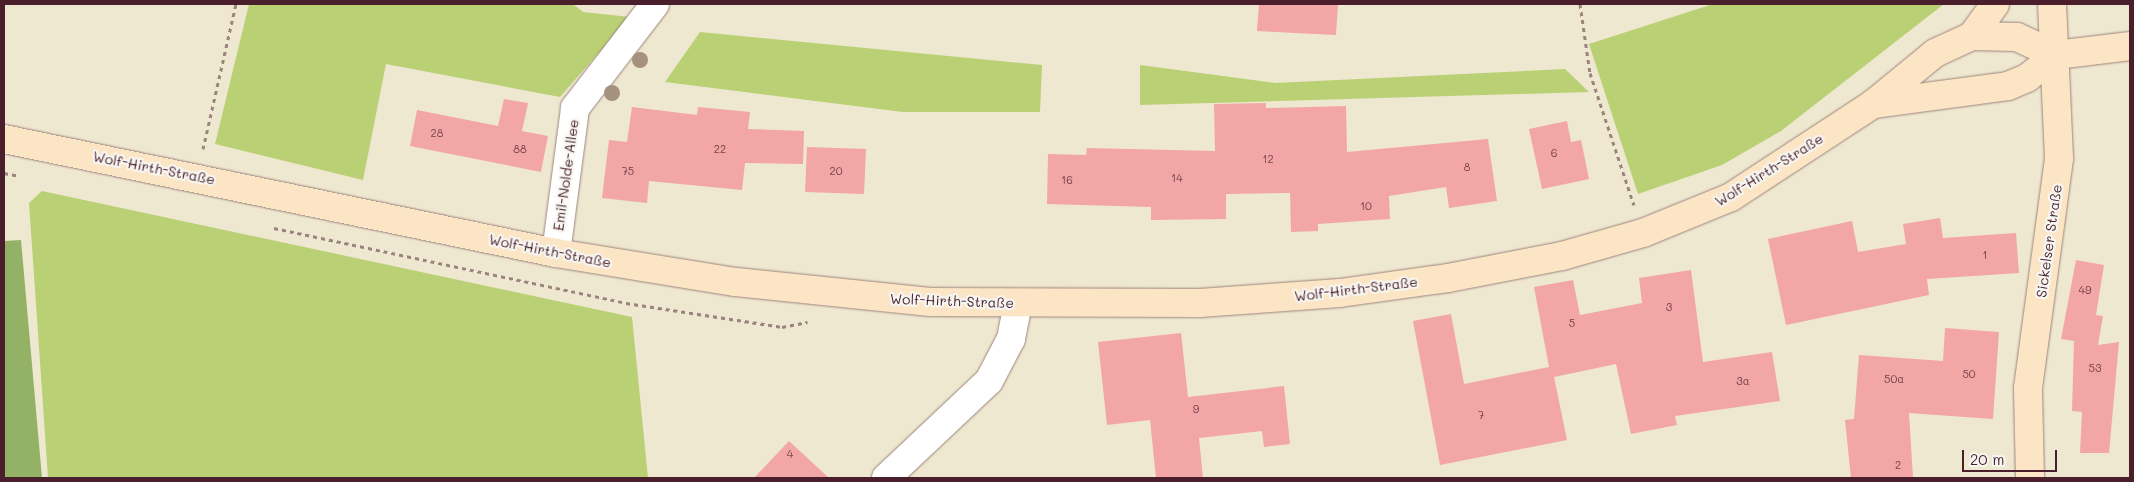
<!DOCTYPE html>
<html>
<head>
<meta charset="utf-8">
<style>
  body { margin:0 }
  #map { position:relative; width:2134px; height:482px; overflow:hidden; background:#efe8d0; font-family:Mali,sans-serif }
  div>[style] { position:absolute }
  .green>* { inset:0; background:#bad074 }
  .forest>* { inset:0; background:#93b266 }
  .building>* { inset:0; background:#f2a6a5 }
  .path>* { height:3px; margin-top:-1.5px; transform-origin:0; background:repeating-linear-gradient(90deg,#9c847e 0 4px,transparent 0 8px) }
  .roads { filter:drop-shadow(0 0 1px #9c847e) drop-shadow(0 0 1px #9c847e) }
  .street>* { height:28px; margin:-14px; padding:0 14px; transform-origin:14px; border-radius:14px; background:#fff }
  .secondary>* { height:28px; margin:-14px; padding:0 14px; transform-origin:14px; border-radius:14px; background:#fce5c4 }
  .trees>* { width:16px; height:16px; margin:-8px; border-radius:50%; background:#a4927f }
  span { translate:-50% -50%; white-space:nowrap; text-align:center; line-height:1.15; -webkit-text-stroke:4.5px #f6f6f2; paint-order:stroke }
  .number-label { font-size:11px; color:#74414a }
  .number-label span { -webkit-text-stroke-width:0 }
  .street-label { font-size:14px; color:#4a1f2b }
  .frame { position:absolute; inset:0; border:5px solid #4a1f2b; pointer-events:none }
  .scale { position:absolute; left:1962px; top:450px; width:95px; height:22px; box-sizing:border-box; border:2px solid #4a1f2b; border-top:0; padding-left:6px; font-size:15px; line-height:18px; white-space:nowrap; color:#4a1f2b; -webkit-text-stroke:4px #f6f6f2; paint-order:stroke }
</style>
</head>
<body>
<div id="map">
  <div class="green">
    <i style="clip-path:polygon(249px 4px,573px 4px,583px 12px,630px 17px,560px 97px,386px 64px,363px 180px,215px 144px)"></i>
    <i style="clip-path:polygon(1713px 4px,1944px 4px,1781px 131px,1722px 165px,1638px 194px,1589px 44px)"></i>
    <i style="clip-path:polygon(700px 32px,1042px 65px,1040px 112px,903px 112px,665px 82px)"></i>
    <i style="clip-path:polygon(1140px 65px,1275px 83px,1565px 69px,1589px 92px,1140px 105px)"></i>
    <i style="clip-path:polygon(42px 191px,632px 317px,648px 478px,48px 478px,29px 203px)"></i>
  </div>
  <div class="forest">
    <i style="clip-path:polygon(21px 240px,42px 478px,4px 478px,4px 241px)"></i>
  </div>
  <div class="building">
    <i style="clip-path:polygon(1259px 4px,1338px 4px,1336px 35px,1257px 31px)"></i>
    <i style="clip-path:polygon(504px 99px,528px 103px,522px 131px,548px 136px,541px 172px,410px 146px,417px 110px,498px 126px)"></i>
    <i style="clip-path:polygon(1266px 103px,1266px 108px,1346px 106px,1347px 152px,1488px 139px,1497px 201px,1449px 208px,1446px 187px,1389px 196px,1390px 219px,1318px 224px,1318px 231px,1291px 232px,1290px 193px,1226px 194px,1226px 219px,1151px 220px,1151px 207px,1047px 204px,1048px 154px,1086px 155px,1087px 148px,1215px 151px,1214px 104px)"></i>
    <i style="clip-path:polygon(632px 107px,697px 115px,698px 107px,750px 112px,748px 129px,804px 131px,803px 164px,745px 163px,742px 190px,649px 181px,647px 203px,602px 198px,609px 140px,627px 142px)"></i>
    <i style="clip-path:polygon(1567px 121px,1571px 142px,1581px 140px,1589px 179px,1542px 189px,1529px 129px)"></i>
    <i style="clip-path:polygon(807px 147px,866px 149px,864px 194px,805px 192px)"></i>
    <i style="clip-path:polygon(1940px 218px,1943px 238px,2016px 233px,2019px 273px,1927px 279px,1929px 295px,1786px 325px,1768px 239px,1852px 221px,1858px 252px,1906px 244px,1903px 224px)"></i>
    <i style="clip-path:polygon(2076px 260px,2104px 265px,2096px 315px,2103px 316px,2098px 345px,2119px 342px,2109px 453px,2080px 453px,2082px 412px,2072px 411px,2074px 341px,2061px 339px)"></i>
    <i style="clip-path:polygon(1691px 270px,1703px 362px,1772px 352px,1780px 401px,1675px 416px,1677px 425px,1631px 434px,1616px 364px,1554px 377px,1567px 440px,1440px 465px,1413px 321px,1451px 314px,1464px 384px,1549px 367px,1534px 287px,1573px 280px,1580px 315px,1642px 303px,1639px 278px)"></i>
    <i style="clip-path:polygon(1945px 328px,1999px 332px,1993px 419px,1909px 413px,1913px 478px,1851px 478px,1845px 420px,1854px 419px,1859px 355px,1943px 361px)"></i>
    <i style="clip-path:polygon(1181px 333px,1188px 397px,1284px 386px,1290px 444px,1264px 447px,1262px 431px,1199px 438px,1203px 478px,1156px 478px,1150px 420px,1107px 425px,1098px 342px)"></i>
    <i style="clip-path:polygon(789px 441px,829px 478px,754px 478px)"></i>
  </div>
  <div class="path">
    <i style="left:1580px;top:4px;width:70px;rotate:81.8deg"></i>
    <i style="left:1590px;top:73px;width:139px;rotate:71.6deg"></i>
    <i style="left:203px;top:149px;width:149px;rotate:-77.2deg"></i>
    <i style="left:4px;top:173px;width:16px;rotate:11deg"></i>
    <i style="left:274px;top:228px;width:360px;rotate:12deg"></i>
    <i style="left:626px;top:303px;width:158px;rotate:8.7deg"></i>
    <i style="left:782px;top:327px;width:26px;rotate:-11deg"></i>
  </div>
  <div class="roads">
    <div class="street">
      <i style="left:556px;top:253px;width:146px;rotate:-82.5deg"></i>
      <i style="left:575px;top:108px;width:131px;rotate:-52.4deg"></i>
      <i style="left:886px;top:478px;width:141px;rotate:-43.3deg"></i>
      <i style="left:989px;top:381px;width:47px;rotate:-62.4deg"></i>
      <i style="left:1011px;top:339px;width:36px;rotate:-79deg"></i>
    </div>
    <div class="secondary">
      <i style="left:1972px;top:36px;width:39px;rotate:-54deg"></i>
      <i style="left:2056px;top:55px;width:75px;rotate:-6.9deg"></i>
      <i style="left:1873px;top:104px;width:136px;rotate:-7.6deg"></i>
      <i style="left:2008px;top:86px;width:21px;rotate:-23deg"></i>
      <i style="left:2027px;top:78px;width:37px;rotate:-38deg"></i>
      <i style="left:4px;top:139px;width:564px;rotate:11.67deg"></i>
      <i style="left:556px;top:253px;width:182px;rotate:9.2deg"></i>
      <i style="left:736px;top:282px;width:195px;rotate:5.9deg"></i>
      <i style="left:930px;top:302px;width:270px;rotate:0.2deg"></i>
      <i style="left:1200px;top:303px;width:140px;rotate:-4.1deg"></i>
      <i style="left:1340px;top:293px;width:109px;rotate:-7.9deg"></i>
      <i style="left:1448px;top:278px;width:116px;rotate:-10.9deg"></i>
      <i style="left:1562px;top:256px;width:84px;rotate:-15.9deg"></i>
      <i style="left:1643px;top:233px;width:95px;rotate:-22.2deg"></i>
      <i style="left:1731px;top:197px;width:170px;rotate:-33.2deg"></i>
      <i style="left:1873px;top:104px;width:80px;rotate:-39.4deg"></i>
      <i style="left:1935px;top:53px;width:41px;rotate:-24.7deg"></i>
      <i style="left:1972px;top:36px;width:45px;rotate:1.3deg"></i>
      <i style="left:2017px;top:37px;width:43px;rotate:24.8deg"></i>
      <i style="left:2030px;top:478px;width:90px;rotate:-91.3deg"></i>
      <i style="left:2028px;top:388px;width:232px;rotate:-82.3deg"></i>
      <i style="left:2059px;top:158px;width:154px;rotate:-92.6deg"></i>
    </div>
  </div>
  <div class="trees">
    <i style="left:640px;top:60px"></i>
    <i style="left:612px;top:93px"></i>
  </div>
  <div class="number-label">
    <span style="left:437px;top:133px">28</span>
    <span style="left:520px;top:149px">88</span>
    <span style="left:720px;top:149px">22</span>
    <span style="left:1554px;top:153px">6</span>
    <span style="left:1268px;top:159px">12</span>
    <span style="left:1467px;top:167px">8</span>
    <span style="left:628px;top:171px">75</span>
    <span style="left:836px;top:171px">20</span>
    <span style="left:1177px;top:178px">14</span>
    <span style="left:1067px;top:180px">16</span>
    <span style="left:1366px;top:206px">10</span>
    <span style="left:1985px;top:255px">1</span>
    <span style="left:2085px;top:290px">49</span>
    <span style="left:1669px;top:307px">3</span>
    <span style="left:1572px;top:323px">5</span>
    <span style="left:2095px;top:368px">53</span>
    <span style="left:1969px;top:374px">50</span>
    <span style="left:1894px;top:379px">50a</span>
    <span style="left:1743px;top:381px">3a</span>
    <span style="left:1196px;top:409px">9</span>
    <span style="left:1481px;top:415px">7</span>
    <span style="left:790px;top:454px">4</span>
    <span style="left:1898px;top:465px">2</span>
  </div>
  <div class="street-label">
    <span style="left:154px;top:168px;rotate:11deg">Wolf-Hirth-Straße</span>
    <span style="left:1769px;top:170px;rotate:-32deg">Wolf-Hirth-Straße</span>
    <span style="left:566px;top:175px;rotate:-82deg">Emil-Nolde-Allee</span>
    <span style="left:2049px;top:241px;rotate:-82deg">Sickelser Straße</span>
    <span style="left:550px;top:251px;rotate:11deg">Wolf-Hirth-Straße</span>
    <span style="left:1356px;top:289px;rotate:-7deg">Wolf-Hirth-Straße</span>
    <span style="left:952px;top:301px;rotate:2deg">Wolf-Hirth-Straße</span>
  </div>
  <div class="frame"></div>
  <div class="scale">20 m</div>
</div>
</body>
</html>
